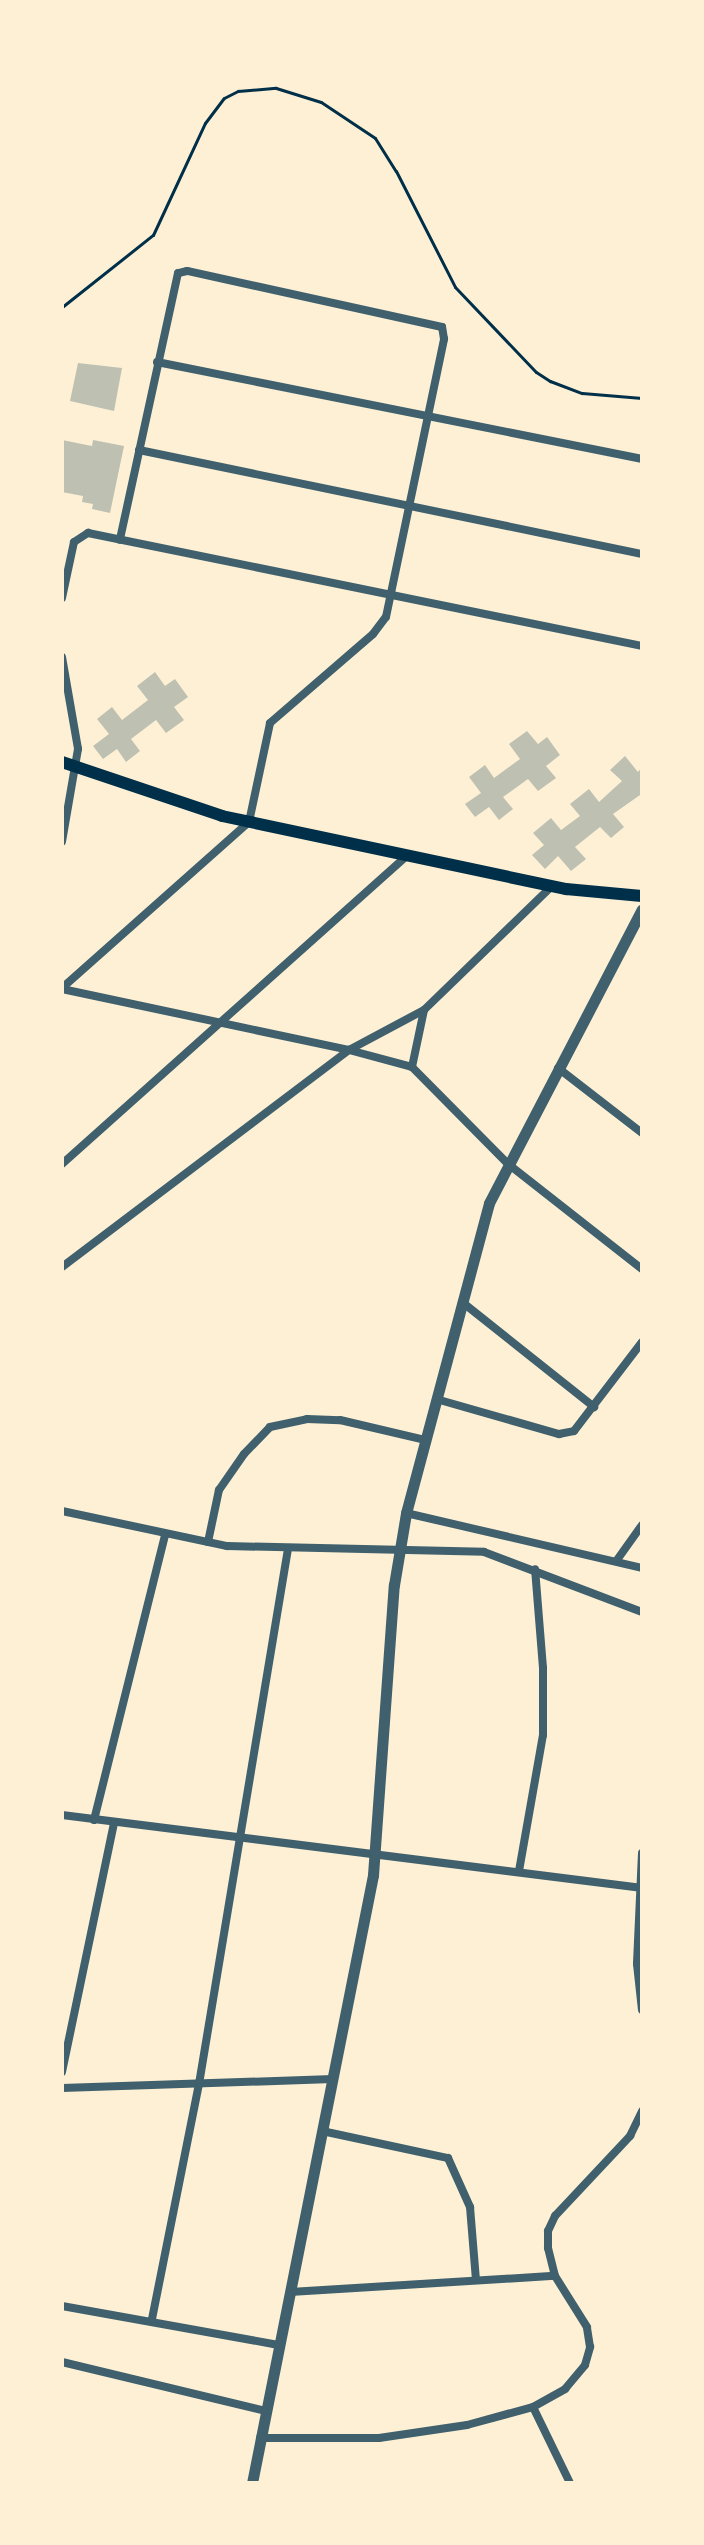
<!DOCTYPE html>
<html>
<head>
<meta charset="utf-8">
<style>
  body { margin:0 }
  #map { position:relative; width:704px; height:2545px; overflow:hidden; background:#fdf0d5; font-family:"Space Grotesk",sans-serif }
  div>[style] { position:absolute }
  .building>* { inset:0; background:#bec0b2 }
  .path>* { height:3px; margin:-1.5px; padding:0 1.5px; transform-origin:1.5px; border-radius:1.5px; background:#003049 }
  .minor>* { height:8px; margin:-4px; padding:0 4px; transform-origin:4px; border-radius:4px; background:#3f606c }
  .tertiary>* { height:11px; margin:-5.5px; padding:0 5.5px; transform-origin:5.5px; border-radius:5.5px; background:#3f606c }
  .secondary>* { height:12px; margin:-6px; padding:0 6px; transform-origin:6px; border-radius:6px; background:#003049 }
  span { translate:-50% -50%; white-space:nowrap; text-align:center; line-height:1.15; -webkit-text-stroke:8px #fdf0d5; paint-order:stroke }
  .frame { position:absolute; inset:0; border:64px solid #fdf0d5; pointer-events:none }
</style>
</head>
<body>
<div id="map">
  <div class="building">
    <i style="clip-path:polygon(78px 363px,122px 368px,114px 411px,70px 401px)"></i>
    <i style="clip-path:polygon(62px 440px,92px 446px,93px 440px,124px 446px,110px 513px,92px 509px,93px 504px,82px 502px,83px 496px,62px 492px)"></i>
    <i style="clip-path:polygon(155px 672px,165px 686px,175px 679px,188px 697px,174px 707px,184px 720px,166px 733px,156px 720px,131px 739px,140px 751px,126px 762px,117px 749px,103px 759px,93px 746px,109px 734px,97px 719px,112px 707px,122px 720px,148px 700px,137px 686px)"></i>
    <i style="clip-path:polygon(527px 731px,538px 744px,547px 737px,560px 755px,546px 766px,556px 778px,538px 791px,528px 779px,503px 797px,513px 809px,499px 820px,489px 807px,475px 817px,465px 804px,481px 793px,469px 777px,485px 765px,494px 778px,520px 759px,509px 744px)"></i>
    <i style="clip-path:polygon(625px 756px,638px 772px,642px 767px,642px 797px,640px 795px,613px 814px,624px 827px,611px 838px,600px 827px,575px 847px,586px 859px,571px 871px,558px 856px,545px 869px,532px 855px,544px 845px,533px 833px,551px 818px,561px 830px,580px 816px,570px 804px,589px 789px,599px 802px,622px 781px,610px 770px)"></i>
  </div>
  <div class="path">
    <i style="left:62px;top:307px;width:116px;rotate:-38.4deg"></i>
    <i style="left:153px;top:235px;width:123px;rotate:-65.1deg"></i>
    <i style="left:205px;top:123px;width:31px;rotate:-53deg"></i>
    <i style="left:224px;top:98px;width:16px;rotate:-27deg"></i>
    <i style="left:238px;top:91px;width:38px;rotate:-5deg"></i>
    <i style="left:276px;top:88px;width:47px;rotate:17.3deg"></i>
    <i style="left:321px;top:102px;width:65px;rotate:33.7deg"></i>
    <i style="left:375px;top:138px;width:39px;rotate:58deg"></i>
    <i style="left:396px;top:171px;width:130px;rotate:63deg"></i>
    <i style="left:455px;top:287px;width:117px;rotate:46.4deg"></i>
    <i style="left:536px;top:372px;width:17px;rotate:33deg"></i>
    <i style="left:550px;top:381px;width:34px;rotate:21deg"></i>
    <i style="left:582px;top:393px;width:60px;rotate:4.8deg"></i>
  </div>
  <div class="minor">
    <i style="left:157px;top:362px;width:495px;rotate:11.3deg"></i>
    <i style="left:139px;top:450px;width:514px;rotate:11.68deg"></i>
    <i style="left:62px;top:598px;width:57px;rotate:-77.9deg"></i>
    <i style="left:74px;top:542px;width:17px;rotate:-33deg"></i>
    <i style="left:88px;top:533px;width:565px;rotate:11.53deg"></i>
    <i style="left:62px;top:657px;width:93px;rotate:80.1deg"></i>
    <i style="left:78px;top:749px;width:94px;rotate:99.8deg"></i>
    <i style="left:62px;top:988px;width:250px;rotate:-41.6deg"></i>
    <i style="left:249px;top:822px;width:101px;rotate:-78deg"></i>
    <i style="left:270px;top:723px;width:136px;rotate:-40.8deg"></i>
    <i style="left:373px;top:634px;width:21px;rotate:-53deg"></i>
    <i style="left:386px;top:617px;width:284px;rotate:-78.2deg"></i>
    <i style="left:444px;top:339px;width:12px;rotate:-99deg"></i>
    <i style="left:442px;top:327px;width:261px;rotate:-167.6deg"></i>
    <i style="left:187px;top:271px;width:9px;rotate:167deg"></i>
    <i style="left:178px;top:273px;width:273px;rotate:102.3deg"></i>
    <i style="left:62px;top:989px;width:293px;rotate:12deg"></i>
    <i style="left:349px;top:1050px;width:65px;rotate:15.1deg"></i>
    <i style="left:412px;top:1067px;width:136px;rotate:45.3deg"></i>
    <i style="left:508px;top:1164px;width:170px;rotate:38.1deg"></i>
    <i style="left:412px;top:1067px;width:58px;rotate:-78.1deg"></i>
    <i style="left:558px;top:1068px;width:106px;rotate:37.7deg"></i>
    <i style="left:62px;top:1164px;width:463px;rotate:-41.8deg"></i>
    <i style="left:62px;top:1267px;width:360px;rotate:-37.1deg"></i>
    <i style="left:349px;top:1050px;width:85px;rotate:-28.1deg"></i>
    <i style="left:424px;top:1010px;width:178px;rotate:-44.1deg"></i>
    <i style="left:462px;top:1302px;width:169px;rotate:38.5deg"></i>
    <i style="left:436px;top:1399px;width:128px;rotate:15.9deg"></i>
    <i style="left:559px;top:1434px;width:15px;rotate:-11deg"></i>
    <i style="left:574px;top:1431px;width:112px;rotate:-52.6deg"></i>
    <i style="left:62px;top:1511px;width:169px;rotate:12deg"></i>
    <i style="left:227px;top:1546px;width:257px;rotate:1.3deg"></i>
    <i style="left:484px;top:1552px;width:169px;rotate:20.8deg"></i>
    <i style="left:406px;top:1513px;width:242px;rotate:13.1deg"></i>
    <i style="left:208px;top:1542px;width:53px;rotate:-78.1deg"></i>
    <i style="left:219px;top:1490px;width:44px;rotate:-55.2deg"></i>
    <i style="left:244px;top:1454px;width:37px;rotate:-46deg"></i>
    <i style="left:270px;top:1427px;width:38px;rotate:-12deg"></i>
    <i style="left:307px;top:1419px;width:33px;rotate:2deg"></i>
    <i style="left:340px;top:1420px;width:87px;rotate:13.2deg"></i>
    <i style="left:617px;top:1560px;width:43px;rotate:-54.5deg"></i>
    <i style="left:62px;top:1815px;width:585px;rotate:7.17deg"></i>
    <i style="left:94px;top:1820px;width:293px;rotate:-76deg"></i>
    <i style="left:642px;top:1853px;width:111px;rotate:92.6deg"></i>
    <i style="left:637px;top:1964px;width:46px;rotate:83.8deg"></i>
    <i style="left:519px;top:1871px;width:138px;rotate:-80deg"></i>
    <i style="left:543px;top:1735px;width:67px;rotate:-90deg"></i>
    <i style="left:543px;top:1668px;width:99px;rotate:-94.6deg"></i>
    <i style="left:62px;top:2072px;width:254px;rotate:-78.2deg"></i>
    <i style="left:62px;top:2088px;width:271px;rotate:-1.9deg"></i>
    <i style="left:322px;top:2131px;width:129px;rotate:12.1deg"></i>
    <i style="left:448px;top:2158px;width:54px;rotate:65.8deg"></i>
    <i style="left:470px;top:2207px;width:73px;rotate:85.3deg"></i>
    <i style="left:290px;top:2292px;width:265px;rotate:-3.5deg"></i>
    <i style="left:62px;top:2306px;width:220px;rotate:10.2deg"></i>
    <i style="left:152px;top:2319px;width:240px;rotate:-78.7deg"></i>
    <i style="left:199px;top:2084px;width:542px;rotate:-80.56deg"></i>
    <i style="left:62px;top:2362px;width:210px;rotate:13.5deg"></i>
    <i style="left:533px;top:2407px;width:85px;rotate:64deg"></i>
    <i style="left:260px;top:2438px;width:119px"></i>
    <i style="left:379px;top:2438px;width:89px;rotate:-8.4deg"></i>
    <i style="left:467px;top:2425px;width:68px;rotate:-15.3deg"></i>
    <i style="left:533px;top:2407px;width:37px;rotate:-29deg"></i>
    <i style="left:565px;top:2389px;width:31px;rotate:-50deg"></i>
    <i style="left:585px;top:2365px;width:19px;rotate:-74deg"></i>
    <i style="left:590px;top:2347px;width:20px;rotate:-99deg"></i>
    <i style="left:587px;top:2327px;width:60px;rotate:-122.1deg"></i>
    <i style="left:555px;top:2276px;width:29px;rotate:-104deg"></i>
    <i style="left:548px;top:2248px;width:17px;rotate:-90deg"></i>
    <i style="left:548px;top:2231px;width:17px;rotate:-65deg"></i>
    <i style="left:555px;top:2216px;width:110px;rotate:-46.8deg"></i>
    <i style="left:630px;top:2136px;width:28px;rotate:-64deg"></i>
  </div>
  <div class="tertiary">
    <i style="left:252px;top:2483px;width:620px;rotate:-78.74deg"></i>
    <i style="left:373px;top:1875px;width:291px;rotate:-85.9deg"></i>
    <i style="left:394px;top:1585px;width:73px;rotate:-80.5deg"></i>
    <i style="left:406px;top:1513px;width:321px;rotate:-75deg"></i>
    <i style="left:489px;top:1203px;width:331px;rotate:-62.5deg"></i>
  </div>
  <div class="secondary">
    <i style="left:62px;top:762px;width:169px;rotate:18.6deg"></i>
    <i style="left:222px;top:816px;width:352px;rotate:12deg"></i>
    <i style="left:566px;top:889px;width:76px;rotate:5.3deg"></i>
  </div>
  <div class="frame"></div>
</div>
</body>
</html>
